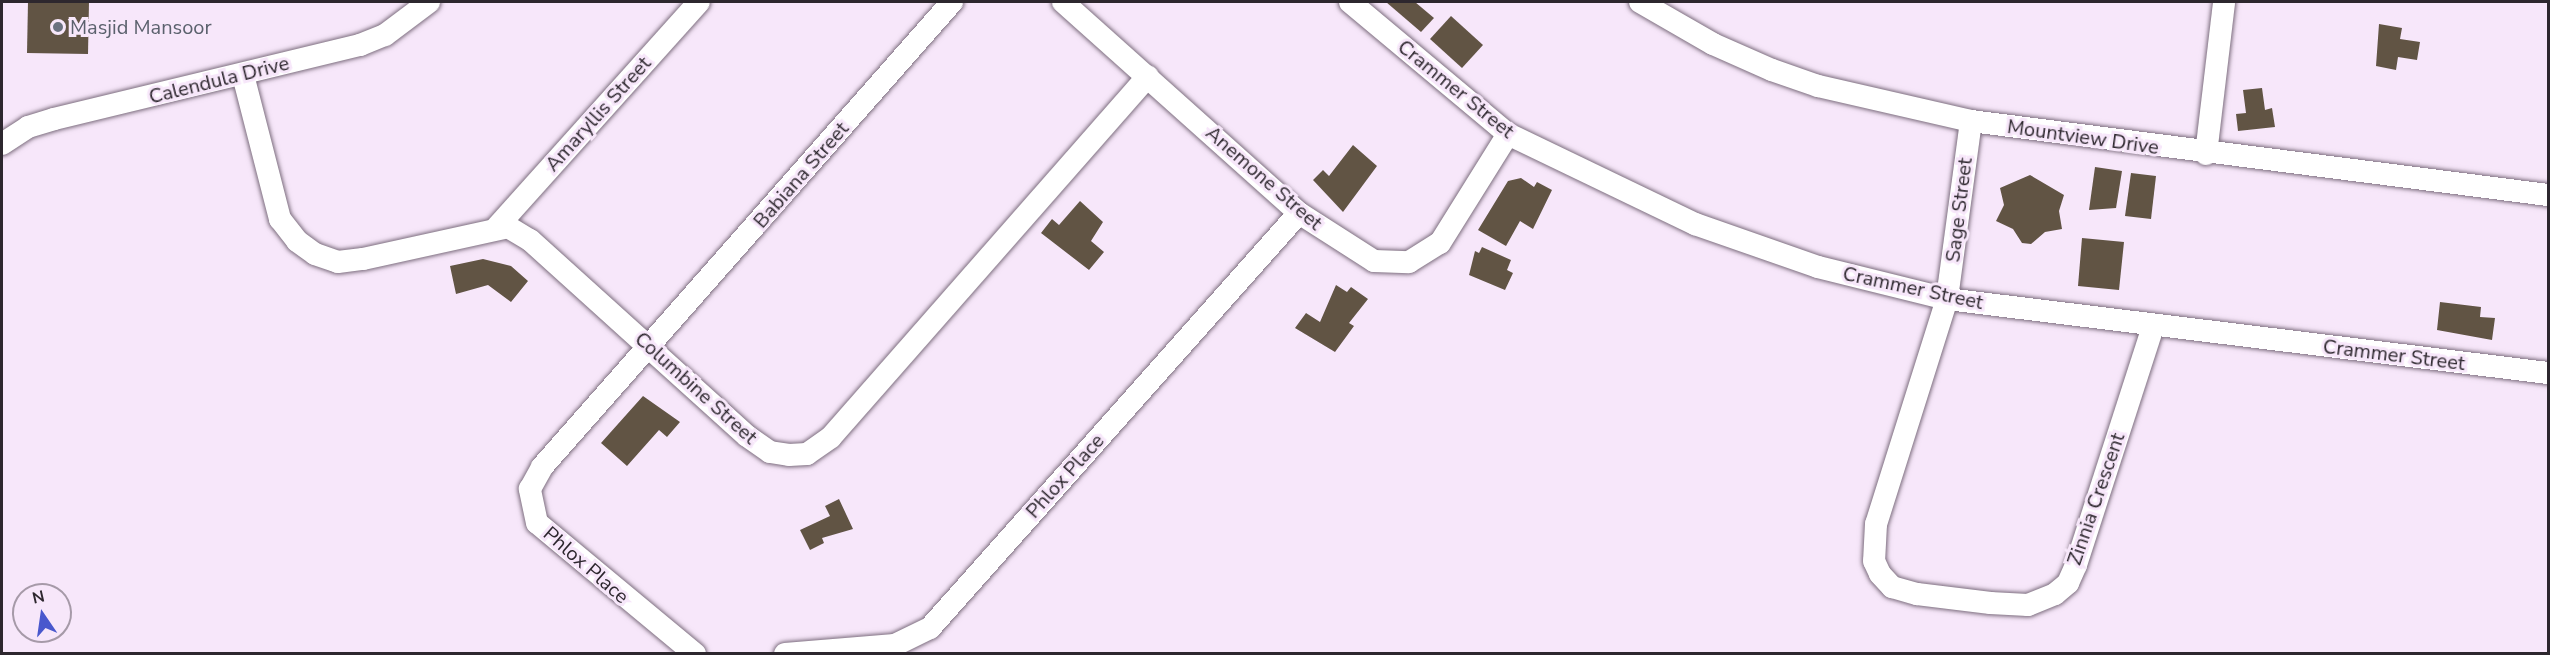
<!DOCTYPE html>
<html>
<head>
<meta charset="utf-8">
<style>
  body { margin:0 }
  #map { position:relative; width:2550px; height:655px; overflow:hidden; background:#f7e7fa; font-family:"Nunito Sans",sans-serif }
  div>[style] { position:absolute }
  .building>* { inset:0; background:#615444 }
  .roads { filter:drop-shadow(0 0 2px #7d6e7f) drop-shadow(0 0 2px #7d6e7f) }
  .minor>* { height:22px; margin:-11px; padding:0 11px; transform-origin:11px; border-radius:11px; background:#fff }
  .dots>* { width:16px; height:16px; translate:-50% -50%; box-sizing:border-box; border:3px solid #f7e7fa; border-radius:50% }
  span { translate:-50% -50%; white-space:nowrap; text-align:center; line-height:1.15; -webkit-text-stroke:6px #f7e7fa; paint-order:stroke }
  .worship-label { font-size:20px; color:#5b616d }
  .left { translate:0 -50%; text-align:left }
  .street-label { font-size:20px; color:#2d272e }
  .frame { position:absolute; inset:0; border:3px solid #2d272e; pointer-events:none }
  .north { position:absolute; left:12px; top:583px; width:60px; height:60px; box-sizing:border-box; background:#f7e7fa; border:2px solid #a69aa8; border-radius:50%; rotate:347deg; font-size:16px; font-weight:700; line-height:24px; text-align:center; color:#2d272e }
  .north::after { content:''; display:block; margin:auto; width:21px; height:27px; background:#4958cd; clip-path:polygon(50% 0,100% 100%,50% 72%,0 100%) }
</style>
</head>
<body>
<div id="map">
  <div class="building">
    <i style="clip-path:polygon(28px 2px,89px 2px,88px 54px,27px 53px)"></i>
    <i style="clip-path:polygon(1386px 2px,1415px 2px,1434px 18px,1421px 32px)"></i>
    <i style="clip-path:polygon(1451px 16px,1483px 45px,1462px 68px,1430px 39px)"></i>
    <i style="clip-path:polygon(2379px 24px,2402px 28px,2400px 39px,2420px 42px,2417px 60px,2398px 57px,2396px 70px,2376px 66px)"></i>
    <i style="clip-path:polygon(2262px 88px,2265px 110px,2272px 108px,2275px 127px,2238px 131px,2236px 114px,2246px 113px,2243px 90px)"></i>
    <i style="clip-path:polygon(1353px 145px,1377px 166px,1343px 212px,1313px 180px,1323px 170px,1329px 176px)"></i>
    <i style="clip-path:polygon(2095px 167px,2122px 171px,2116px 208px,2089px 210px)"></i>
    <i style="clip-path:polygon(2131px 173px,2156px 176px,2151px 219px,2125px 216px)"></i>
    <i style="clip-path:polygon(2030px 175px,2064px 195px,2059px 211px,2062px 229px,2045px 232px,2031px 244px,2022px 243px,2013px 229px,1996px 221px,2004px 205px,2000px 188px)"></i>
    <i style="clip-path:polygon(1521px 178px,1534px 187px,1537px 182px,1552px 190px,1533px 229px,1520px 221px,1506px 246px,1478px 230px,1508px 181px)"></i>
    <i style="clip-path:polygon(1080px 201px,1103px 222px,1091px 241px,1104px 252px,1089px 270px,1041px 233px,1052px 219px,1059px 225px)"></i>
    <i style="clip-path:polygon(2082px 238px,2124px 242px,2119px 290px,2078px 286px)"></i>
    <i style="clip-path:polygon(1482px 247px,1511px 260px,1507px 270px,1513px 273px,1505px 290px,1469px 275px,1475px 251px,1479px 253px)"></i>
    <i style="clip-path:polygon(483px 259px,511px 266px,528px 281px,511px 302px,488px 285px,456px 294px,450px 266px)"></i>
    <i style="clip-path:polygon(1336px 285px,1347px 292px,1351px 287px,1368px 299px,1349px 323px,1354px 326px,1335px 352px,1295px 328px,1306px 313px,1320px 322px)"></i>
    <i style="clip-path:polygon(2440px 302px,2481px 307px,2480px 317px,2495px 318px,2492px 340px,2437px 330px)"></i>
    <i style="clip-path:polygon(643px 396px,680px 422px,667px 437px,659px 430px,627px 466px,601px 443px)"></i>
    <i style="clip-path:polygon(839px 499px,853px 529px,822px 538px,824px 543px,810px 550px,800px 530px,830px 516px,825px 506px)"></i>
  </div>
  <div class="roads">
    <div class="minor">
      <i style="left:1063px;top:2px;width:317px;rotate:41.8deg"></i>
      <i style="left:1299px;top:213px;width:89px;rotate:32.6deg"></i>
      <i style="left:1374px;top:261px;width:35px;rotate:2deg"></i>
      <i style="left:1409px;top:262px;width:36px;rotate:-32deg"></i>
      <i style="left:1440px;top:243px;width:128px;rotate:-58deg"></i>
      <i style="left:1350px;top:2px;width:206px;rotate:39.9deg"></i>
      <i style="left:1508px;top:134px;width:208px;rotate:25.7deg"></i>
      <i style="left:1695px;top:224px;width:130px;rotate:19.3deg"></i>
      <i style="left:1818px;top:267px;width:133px;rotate:13.9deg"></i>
      <i style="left:1947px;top:299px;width:606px;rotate:7.02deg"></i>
      <i style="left:1640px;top:2px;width:84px;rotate:29.9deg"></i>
      <i style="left:1713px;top:44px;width:64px;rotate:23.8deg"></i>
      <i style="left:1772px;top:70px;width:49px;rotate:19.2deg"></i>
      <i style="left:1818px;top:86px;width:157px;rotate:12.9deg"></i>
      <i style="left:1971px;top:121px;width:582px;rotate:7.31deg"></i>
      <i style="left:243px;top:75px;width:149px;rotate:75.6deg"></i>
      <i style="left:280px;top:219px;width:28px;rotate:52deg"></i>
      <i style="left:297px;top:241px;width:22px;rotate:36deg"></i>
      <i style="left:315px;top:254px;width:24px;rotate:19deg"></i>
      <i style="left:338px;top:262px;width:25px;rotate:-7deg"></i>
      <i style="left:363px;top:259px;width:148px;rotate:-12.4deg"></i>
      <i style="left:508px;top:227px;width:26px;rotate:31deg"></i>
      <i style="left:530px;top:240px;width:292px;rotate:42.1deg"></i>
      <i style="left:747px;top:436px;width:28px;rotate:35deg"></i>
      <i style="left:770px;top:452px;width:19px;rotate:9deg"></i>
      <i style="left:789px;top:455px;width:18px;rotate:-3deg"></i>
      <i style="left:807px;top:454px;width:29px;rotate:-35deg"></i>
      <i style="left:831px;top:437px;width:480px;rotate:-48.7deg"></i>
      <i style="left:1971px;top:121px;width:180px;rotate:97.7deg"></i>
      <i style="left:1947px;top:299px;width:236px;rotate:107.5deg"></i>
      <i style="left:1876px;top:524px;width:37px;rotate:93deg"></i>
      <i style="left:1874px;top:561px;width:14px;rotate:65deg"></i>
      <i style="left:1880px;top:574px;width:18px;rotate:47deg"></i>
      <i style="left:1892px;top:587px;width:26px;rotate:16deg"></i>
      <i style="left:1917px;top:594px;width:74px;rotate:7deg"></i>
      <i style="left:1990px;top:603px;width:38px;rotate:3deg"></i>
      <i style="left:2028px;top:605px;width:29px;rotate:-22deg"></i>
      <i style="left:2055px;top:594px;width:17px;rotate:-40deg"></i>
      <i style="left:2068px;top:583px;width:20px;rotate:-66deg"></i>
      <i style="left:2076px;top:565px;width:250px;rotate:-72.1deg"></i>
      <i style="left:2px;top:144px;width:31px;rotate:-33deg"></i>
      <i style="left:28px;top:127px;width:27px;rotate:-17deg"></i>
      <i style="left:54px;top:119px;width:315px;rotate:-13.6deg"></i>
      <i style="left:360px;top:45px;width:27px;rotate:-22deg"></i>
      <i style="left:385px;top:35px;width:55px;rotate:-36.9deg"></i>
      <i style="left:2206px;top:154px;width:153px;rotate:-83.2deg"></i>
      <i style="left:497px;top:227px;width:302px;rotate:-48.1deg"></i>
      <i style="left:695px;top:654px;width:205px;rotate:-140.3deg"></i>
      <i style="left:537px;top:523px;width:35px;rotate:-102deg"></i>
      <i style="left:530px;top:489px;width:25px;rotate:-61deg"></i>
      <i style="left:542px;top:467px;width:620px;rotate:-48.6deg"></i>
      <i style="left:785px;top:654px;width:110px;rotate:-4.7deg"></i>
      <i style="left:895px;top:645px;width:39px;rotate:-26deg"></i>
      <i style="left:930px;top:628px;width:555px;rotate:-48.36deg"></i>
    </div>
  </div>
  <div class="dots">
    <i style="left:58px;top:27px;background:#6b7280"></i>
  </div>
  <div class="worship-label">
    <span class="left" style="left:70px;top:27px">Masjid Mansoor</span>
  </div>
  <div class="street-label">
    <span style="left:219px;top:80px;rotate:-14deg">Calendula Drive</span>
    <span style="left:1456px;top:89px;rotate:39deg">Crammer Street</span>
    <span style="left:598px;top:114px;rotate:-48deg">Amaryllis Street</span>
    <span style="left:2083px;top:137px;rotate:8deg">Mountview Drive</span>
    <span style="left:801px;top:175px;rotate:-49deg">Babiana Street</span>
    <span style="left:1264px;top:178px;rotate:41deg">Anemone Street</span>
    <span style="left:1959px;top:210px;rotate:-83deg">Sage Street</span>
    <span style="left:1913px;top:288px;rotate:12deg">Crammer Street</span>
    <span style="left:2394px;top:355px;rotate:7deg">Crammer Street</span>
    <span style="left:696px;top:388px;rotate:42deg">Columbine Street</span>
    <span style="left:1065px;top:476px;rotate:-48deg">Phlox Place</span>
    <span style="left:2096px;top:499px;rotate:-71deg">Zinnia Crescent</span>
    <span style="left:586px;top:565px;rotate:41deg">Phlox Place</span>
  </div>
  <div class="frame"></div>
  <div class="north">N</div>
</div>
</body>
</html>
